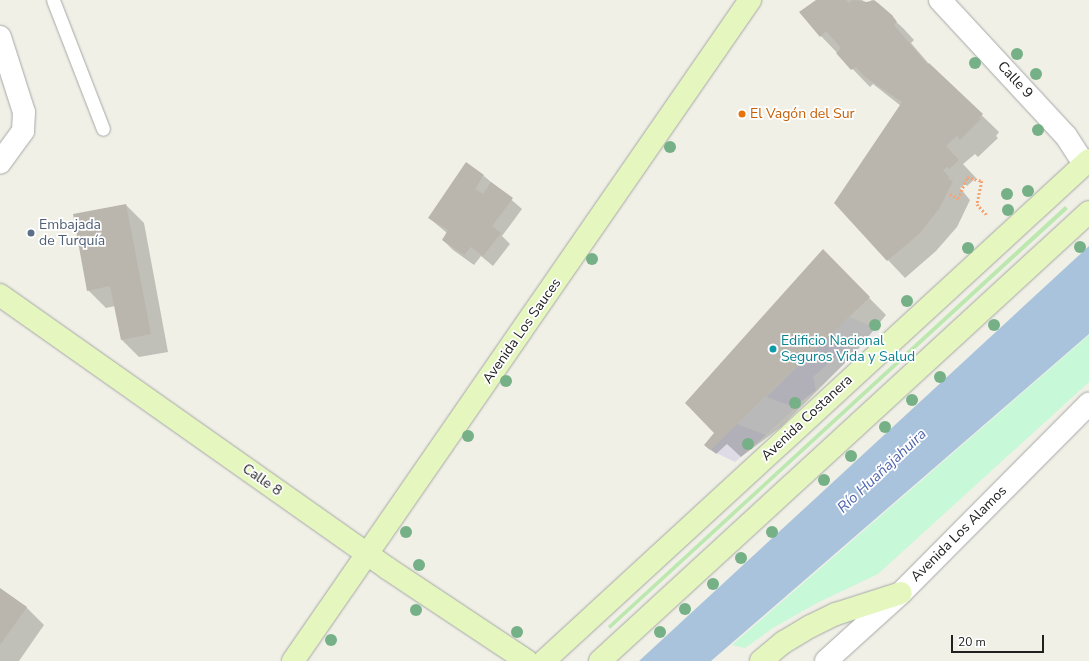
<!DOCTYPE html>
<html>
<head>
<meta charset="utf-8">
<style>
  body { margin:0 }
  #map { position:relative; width:1089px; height:661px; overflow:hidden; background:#f0f0e7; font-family:"Nunito Sans",sans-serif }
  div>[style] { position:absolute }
  .grass>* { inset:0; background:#bce8af }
  .park>* { inset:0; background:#c7f8d8 }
  .parking>* { inset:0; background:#e8e8e8 }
  .plaza>* { inset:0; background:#dedbe6 }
  .water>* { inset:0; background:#a9c3dc }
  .shadow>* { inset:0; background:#0003 }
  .building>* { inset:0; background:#bab6ad }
  .path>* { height:2.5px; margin-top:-1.25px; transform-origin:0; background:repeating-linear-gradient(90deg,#f5a474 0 2px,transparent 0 4px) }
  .roads { filter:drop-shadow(0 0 1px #a7a7a7) drop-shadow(0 0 1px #a7a7a7) }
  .service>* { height:13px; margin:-6.5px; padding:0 6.5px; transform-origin:6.5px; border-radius:6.5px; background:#fff }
  .minor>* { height:22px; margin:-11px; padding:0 11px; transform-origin:11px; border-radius:11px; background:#fff }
  .secondary>* { height:22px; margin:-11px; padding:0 11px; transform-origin:11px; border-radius:11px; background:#e5f7be }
  .trees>* { width:12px; height:12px; margin:-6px; border-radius:50%; background:#75b086 }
  .dots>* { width:11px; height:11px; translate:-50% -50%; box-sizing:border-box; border:2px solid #fff; border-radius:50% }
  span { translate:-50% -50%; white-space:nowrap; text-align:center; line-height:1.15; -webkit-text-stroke:3.5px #fff; paint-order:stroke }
  .street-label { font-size:14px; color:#202020 }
  .food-label { font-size:14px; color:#c56008 }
  .left { translate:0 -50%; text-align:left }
  .service-label { font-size:14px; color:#4e5e75 }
  .culture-label { font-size:14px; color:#0d838f }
  .water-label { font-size:15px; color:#4f65ad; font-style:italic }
  .scale { position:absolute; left:951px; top:635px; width:93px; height:18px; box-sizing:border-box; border:2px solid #202020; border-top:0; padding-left:5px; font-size:12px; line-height:14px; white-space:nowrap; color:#202020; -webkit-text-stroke:3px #fff; paint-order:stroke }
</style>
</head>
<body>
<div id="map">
  <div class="grass">
    <i style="clip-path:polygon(1065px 206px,1068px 209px,610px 629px,608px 626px)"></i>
  </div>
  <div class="park">
    <i style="clip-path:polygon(1089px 335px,1089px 382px,878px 574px,817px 603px,773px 628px,745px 648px,732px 645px)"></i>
  </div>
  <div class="parking">
    <i style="clip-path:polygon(849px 317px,881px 330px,816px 390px,813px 377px,848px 345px,829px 336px)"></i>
    <i style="clip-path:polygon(766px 397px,794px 407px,799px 405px,766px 435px,737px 424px)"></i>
  </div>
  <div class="plaza">
    <i style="clip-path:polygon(829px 336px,849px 345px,813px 377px,816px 390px,794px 407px,766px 397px)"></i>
    <i style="clip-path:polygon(737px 424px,766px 435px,735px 462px,710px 450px)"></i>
  </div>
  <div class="water">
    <i style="clip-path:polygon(1089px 246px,1089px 334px,711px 661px,639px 661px)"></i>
  </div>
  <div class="shadow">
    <i style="clip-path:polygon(817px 0,862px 0,868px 4px,872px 0,903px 28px,914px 40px,911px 43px,929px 64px,999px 132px,996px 136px,998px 138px,978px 157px,975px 154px,963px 164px,976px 178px,967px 186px,965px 184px,960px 188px,970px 200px,957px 227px,936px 251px,905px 278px,888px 260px,901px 106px,873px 84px,870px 87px,821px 36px)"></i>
    <i style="clip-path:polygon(484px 176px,522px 209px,502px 236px,510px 244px,493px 266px,481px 256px,474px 265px,453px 250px,443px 240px,447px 233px,429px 218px)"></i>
    <i style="clip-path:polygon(126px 205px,144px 223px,168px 352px,139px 357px,122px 340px,115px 306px,106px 308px,88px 290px)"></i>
    <i style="clip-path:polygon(823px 251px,886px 315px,854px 354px,781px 427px,741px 457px,727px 444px,716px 454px,705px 445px,715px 433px)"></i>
    <i style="clip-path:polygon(0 590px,26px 607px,44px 625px,19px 661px,0 661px)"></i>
  </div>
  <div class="building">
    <i style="clip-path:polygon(816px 0,846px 0,849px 3px,853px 0,867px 2px,874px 0,878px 3px,892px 15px,897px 22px,894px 25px,928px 65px,929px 63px,983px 114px,979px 118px,981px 119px,960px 140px,957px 136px,946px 146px,959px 160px,949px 169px,947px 167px,943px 170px,949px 177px,948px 179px,953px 181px,939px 209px,919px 234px,887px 261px,834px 203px,902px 102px,865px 77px,856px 67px,851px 70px,836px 53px,841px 48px,826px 31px,820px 37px,799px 12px)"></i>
    <i style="clip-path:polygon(466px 162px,484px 175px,475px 189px,483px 194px,491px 182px,513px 198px,492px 226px,501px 233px,483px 256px,471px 247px,464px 255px,442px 240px,448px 230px,428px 218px)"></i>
    <i style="clip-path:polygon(126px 204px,151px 334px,121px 340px,110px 286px,87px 291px,73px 214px)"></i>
    <i style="clip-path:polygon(823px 249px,870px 297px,710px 450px,704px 445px,714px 433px,685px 403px)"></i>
    <i style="clip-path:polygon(0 588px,27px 607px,0 645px)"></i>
  </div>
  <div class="path">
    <i style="left:950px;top:194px;width:9px;rotate:32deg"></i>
    <i style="left:958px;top:199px;width:24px;rotate:-68deg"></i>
    <i style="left:967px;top:177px;width:16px;rotate:15deg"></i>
    <i style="left:982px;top:181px;width:24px;rotate:102deg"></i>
    <i style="left:977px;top:204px;width:15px;rotate:48deg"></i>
  </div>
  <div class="roads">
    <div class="service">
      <i style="left:53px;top:0;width:138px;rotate:68.8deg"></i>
    </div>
    <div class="minor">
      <i style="left:940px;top:0;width:185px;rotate:47.2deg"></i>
      <i style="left:1066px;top:136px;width:33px;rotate:57deg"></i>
      <i style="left:0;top:37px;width:79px;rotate:72.3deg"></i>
      <i style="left:24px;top:112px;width:19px;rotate:93deg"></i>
      <i style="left:23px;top:131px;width:39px;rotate:126deg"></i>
      <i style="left:826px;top:661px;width:101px;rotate:-42.2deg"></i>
      <i style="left:901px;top:593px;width:267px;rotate:-45.2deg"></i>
    </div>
    <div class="secondary">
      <i style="left:0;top:295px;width:474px;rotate:35.2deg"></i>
      <i style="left:387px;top:568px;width:168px;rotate:33.6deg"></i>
      <i style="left:293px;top:661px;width:804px;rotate:-55.34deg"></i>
      <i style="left:544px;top:661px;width:740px;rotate:-42.59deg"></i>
      <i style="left:600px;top:661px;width:664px;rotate:-42.56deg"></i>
      <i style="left:761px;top:661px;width:30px;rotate:-40deg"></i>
      <i style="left:784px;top:642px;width:31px;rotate:-31deg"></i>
      <i style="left:811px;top:626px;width:28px;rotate:-26deg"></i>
      <i style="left:836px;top:614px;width:68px;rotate:-17.9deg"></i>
    </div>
  </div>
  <div class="trees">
    <i style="left:1017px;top:54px"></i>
    <i style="left:975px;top:63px"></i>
    <i style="left:1036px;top:74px"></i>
    <i style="left:1038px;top:130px"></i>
    <i style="left:670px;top:147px"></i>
    <i style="left:1028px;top:191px"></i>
    <i style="left:1007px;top:194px"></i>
    <i style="left:1008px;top:210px"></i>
    <i style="left:1080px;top:247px"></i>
    <i style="left:968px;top:248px"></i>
    <i style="left:592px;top:259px"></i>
    <i style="left:907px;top:301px"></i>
    <i style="left:875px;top:325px"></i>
    <i style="left:994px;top:325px"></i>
    <i style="left:940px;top:377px"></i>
    <i style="left:506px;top:381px"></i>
    <i style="left:912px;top:400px"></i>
    <i style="left:795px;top:403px"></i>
    <i style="left:885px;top:427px"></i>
    <i style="left:468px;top:436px"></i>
    <i style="left:748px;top:444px"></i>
    <i style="left:851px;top:456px"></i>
    <i style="left:824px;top:480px"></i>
    <i style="left:406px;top:532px"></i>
    <i style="left:772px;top:532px"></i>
    <i style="left:741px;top:558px"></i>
    <i style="left:419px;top:565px"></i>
    <i style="left:713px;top:584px"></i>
    <i style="left:685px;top:609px"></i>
    <i style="left:416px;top:610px"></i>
    <i style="left:517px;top:632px"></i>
    <i style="left:660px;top:632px"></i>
    <i style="left:331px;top:640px"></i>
  </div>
  <div class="dots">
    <i style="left:742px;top:114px;background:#e8710a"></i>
    <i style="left:31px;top:233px;background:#5c6f8a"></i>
    <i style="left:773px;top:349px;background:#0f9aa8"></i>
  </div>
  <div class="street-label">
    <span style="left:1015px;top:80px;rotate:47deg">Calle 9</span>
    <span style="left:522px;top:331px;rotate:-55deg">Avenida Los Sauces</span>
    <span style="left:807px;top:418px;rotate:-43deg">Avenida Costanera</span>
    <span style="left:262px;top:480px;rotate:35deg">Calle 8</span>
    <span style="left:959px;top:534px;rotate:-45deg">Avenida Los Alamos</span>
  </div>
  <div class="food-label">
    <span class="left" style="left:750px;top:114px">El Vagón del Sur</span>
  </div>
  <div class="service-label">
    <span class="left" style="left:39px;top:233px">Embajada<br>de Turquía</span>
  </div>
  <div class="culture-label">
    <span class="left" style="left:781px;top:349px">Edificio Nacional<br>Seguros Vida y Salud</span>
  </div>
  <div class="water-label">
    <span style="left:882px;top:471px;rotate:-43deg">Río Huañajahuira</span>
  </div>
  <div class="scale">20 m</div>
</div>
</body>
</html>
